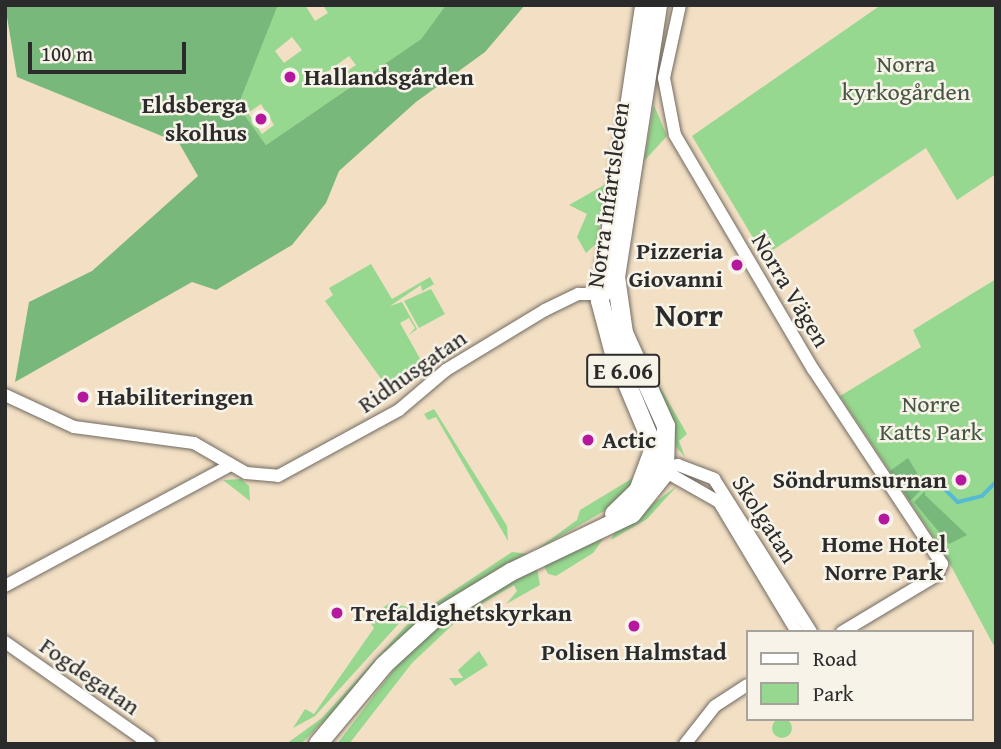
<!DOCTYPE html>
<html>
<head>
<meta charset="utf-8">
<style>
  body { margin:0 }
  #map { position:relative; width:1001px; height:749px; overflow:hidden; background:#f2dfc4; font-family:"Gentium Book Plus",serif }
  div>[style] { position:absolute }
  .green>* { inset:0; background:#96d88f }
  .round { border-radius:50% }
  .forest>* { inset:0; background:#78b87a }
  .stream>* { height:3.5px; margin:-1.75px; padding:0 1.75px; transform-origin:1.75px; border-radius:1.75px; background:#56b9d5 }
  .roads { filter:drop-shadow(0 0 2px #716a61) drop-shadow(0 0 2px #716a61) }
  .minor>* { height:12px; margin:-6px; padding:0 6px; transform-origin:6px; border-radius:6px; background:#fff }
  .highway>* { height:18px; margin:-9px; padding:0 9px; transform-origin:9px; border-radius:9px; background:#fff }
  .dots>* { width:19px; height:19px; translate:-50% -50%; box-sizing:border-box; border:4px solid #f7f3e8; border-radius:50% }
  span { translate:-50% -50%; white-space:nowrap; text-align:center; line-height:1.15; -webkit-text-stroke:5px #f7f3e8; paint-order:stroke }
  .shield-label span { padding:2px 5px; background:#f7f3e8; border:2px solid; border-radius:5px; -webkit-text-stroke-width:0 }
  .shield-label { font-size:23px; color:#2b2b2b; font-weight:700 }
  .park-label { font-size:24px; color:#465644 }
  .poi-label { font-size:24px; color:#2b2b2b; font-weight:700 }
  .left { translate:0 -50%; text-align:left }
  .right { translate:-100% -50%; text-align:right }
  .street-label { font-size:24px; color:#2b2b2b }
  .district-label { font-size:32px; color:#2b2b2b; font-weight:700 }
  .frame { position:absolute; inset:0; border:7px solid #2b2b2b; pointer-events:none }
  .legend { position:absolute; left:746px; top:630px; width:228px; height:91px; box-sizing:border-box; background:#f7f3e8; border:2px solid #a5a39c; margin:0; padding:9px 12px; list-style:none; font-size:21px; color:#2b2b2b }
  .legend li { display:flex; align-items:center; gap:14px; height:35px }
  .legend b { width:35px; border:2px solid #a5a39c }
  .scale { position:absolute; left:28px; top:42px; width:158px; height:32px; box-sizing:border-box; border:4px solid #2b2b2b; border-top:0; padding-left:9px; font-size:21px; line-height:24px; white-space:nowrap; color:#2b2b2b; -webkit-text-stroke:5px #f7f3e8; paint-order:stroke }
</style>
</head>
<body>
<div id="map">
  <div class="green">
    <i style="clip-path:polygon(evenodd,278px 5px,305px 5px,315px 21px,328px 13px,323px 5px,446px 5px,421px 39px,266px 145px,238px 106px,278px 5px,292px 37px,302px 50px,284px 63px,275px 51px,292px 37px,278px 5px,349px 56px,356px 65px,333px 81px,327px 72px,349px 56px,278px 5px,261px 104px,274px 125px,262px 134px,248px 113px,261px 104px)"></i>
    <i style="clip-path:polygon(881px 5px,996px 5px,996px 174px,957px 200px,926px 148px,764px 256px,692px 136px)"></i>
    <i style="clip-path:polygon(654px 105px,667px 136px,644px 161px,630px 243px)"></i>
    <i style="clip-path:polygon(619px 129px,596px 244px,586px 253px,577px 237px,587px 214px,569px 205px,606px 184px)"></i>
    <i style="clip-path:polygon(371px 264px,392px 299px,430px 277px,434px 284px,422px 291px,421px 285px,390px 306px,402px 302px,417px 329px,409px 335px,415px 328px,409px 318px,400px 323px,423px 364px,392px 394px,325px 301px,333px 295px,329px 288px)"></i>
    <i style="clip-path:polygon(996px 279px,996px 645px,994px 646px,944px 553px,840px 396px,921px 347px,913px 330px)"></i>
    <i style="clip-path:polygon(431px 289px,445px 314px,419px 328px,404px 301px)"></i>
    <i style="clip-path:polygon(656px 380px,687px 434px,679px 441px,685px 457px,676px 447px)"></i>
    <i style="clip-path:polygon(434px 409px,507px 526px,508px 541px,436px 417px,428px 420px,424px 414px)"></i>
    <i style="clip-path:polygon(641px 473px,620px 502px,536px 550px,577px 520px,580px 510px)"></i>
    <i style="clip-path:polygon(241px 479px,249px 486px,250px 501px,223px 480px)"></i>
    <i style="clip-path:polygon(677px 486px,647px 519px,611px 540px,615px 531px)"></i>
    <i style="clip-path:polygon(606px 535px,593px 553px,556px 576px,548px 574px,543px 564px)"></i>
    <i style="clip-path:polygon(512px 552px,528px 554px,433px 611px,301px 744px,286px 744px,322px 718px,414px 617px)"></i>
    <i style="clip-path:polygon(537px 568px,540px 585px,506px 604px,517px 591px,514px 585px,463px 615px,412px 663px,349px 744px,337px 744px,398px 664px,448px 618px)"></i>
    <i style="clip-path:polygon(390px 603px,413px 608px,315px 716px,293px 728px,305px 709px,314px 714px,374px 628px,367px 618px)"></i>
    <i style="clip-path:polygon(479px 651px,488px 665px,455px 686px,449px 678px,463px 678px,458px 670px)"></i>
    <i class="round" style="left:772px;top:718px;width:20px;height:20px"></i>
  </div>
  <div class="forest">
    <i style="clip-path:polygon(5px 5px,278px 5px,238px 106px,266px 145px,421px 39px,446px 5px,525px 5px,485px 52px,416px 102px,339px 171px,326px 203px,292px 245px,216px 290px,192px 282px,15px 382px,29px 302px,92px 271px,198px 176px,179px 143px,17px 77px)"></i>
    <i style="clip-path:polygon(908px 458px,925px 486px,910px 501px,890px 471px)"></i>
    <i style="clip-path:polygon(925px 491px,925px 495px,967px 535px,949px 544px,914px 502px)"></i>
  </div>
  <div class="stream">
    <i style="left:941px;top:485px;width:24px;rotate:45deg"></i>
    <i style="left:958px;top:502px;width:25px;rotate:-14deg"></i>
    <i style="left:982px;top:496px;width:20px;rotate:-45deg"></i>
  </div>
  <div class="roads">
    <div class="minor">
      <i style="left:680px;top:5px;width:75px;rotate:102.4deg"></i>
      <i style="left:664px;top:78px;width:58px;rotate:79.1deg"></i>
      <i style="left:675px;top:135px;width:272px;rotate:59.5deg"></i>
      <i style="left:813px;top:369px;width:234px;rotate:56.5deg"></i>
      <i style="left:942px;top:564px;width:12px;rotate:114deg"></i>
      <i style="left:937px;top:575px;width:111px;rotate:149deg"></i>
      <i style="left:5px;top:395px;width:76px;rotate:24.9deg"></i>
      <i style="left:74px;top:427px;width:121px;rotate:7.6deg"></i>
      <i style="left:194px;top:443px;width:60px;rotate:30deg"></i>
      <i style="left:246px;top:473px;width:32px;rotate:5deg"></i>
      <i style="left:278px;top:476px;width:138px;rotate:-28.6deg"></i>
      <i style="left:399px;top:410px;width:62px;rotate:-40.4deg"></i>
      <i style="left:446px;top:370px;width:116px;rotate:-31.2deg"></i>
      <i style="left:545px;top:310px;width:37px;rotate:-26deg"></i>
      <i style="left:578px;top:294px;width:28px"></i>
      <i style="left:661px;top:469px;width:67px;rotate:29.6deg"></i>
      <i style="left:719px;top:502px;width:152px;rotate:59deg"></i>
      <i style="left:646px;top:479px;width:35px;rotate:-24deg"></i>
      <i style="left:678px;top:465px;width:39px;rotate:21deg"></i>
      <i style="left:714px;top:479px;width:181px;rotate:57.6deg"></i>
      <i style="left:5px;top:586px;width:256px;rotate:-28.2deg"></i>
      <i style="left:5px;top:642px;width:177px;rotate:35.1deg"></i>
      <i style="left:685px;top:744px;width:48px;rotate:-51.7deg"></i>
      <i style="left:715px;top:706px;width:38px;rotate:-33deg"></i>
    </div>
    <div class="highway">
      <i style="left:614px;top:514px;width:33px;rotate:-44deg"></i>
      <i style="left:638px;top:491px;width:46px;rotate:-69.6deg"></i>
      <i style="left:654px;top:448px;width:106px;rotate:-112.7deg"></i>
      <i style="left:613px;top:350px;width:51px;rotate:-104.9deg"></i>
      <i style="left:600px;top:301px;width:299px;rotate:-81.5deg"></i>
      <i style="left:318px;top:744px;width:103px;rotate:-50.1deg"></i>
      <i style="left:384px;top:665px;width:68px;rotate:-42.6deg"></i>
      <i style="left:434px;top:619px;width:90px;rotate:-31.4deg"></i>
      <i style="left:511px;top:572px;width:134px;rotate:-25.6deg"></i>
      <i style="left:632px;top:514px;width:53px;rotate:-51.2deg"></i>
      <i style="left:665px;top:473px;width:47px;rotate:-88.8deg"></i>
      <i style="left:666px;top:426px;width:102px;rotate:-114.3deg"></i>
      <i style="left:624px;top:333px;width:57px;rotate:-98.1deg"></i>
      <i style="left:616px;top:277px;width:275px;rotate:-81.2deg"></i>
    </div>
  </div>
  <div class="dots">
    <i style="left:290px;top:77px;background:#b5179e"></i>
    <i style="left:261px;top:119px;background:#b5179e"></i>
    <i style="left:737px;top:265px;background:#b5179e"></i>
    <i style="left:83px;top:397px;background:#b5179e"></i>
    <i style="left:588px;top:440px;background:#b5179e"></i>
    <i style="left:961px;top:480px;background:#b5179e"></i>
    <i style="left:884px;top:519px;background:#b5179e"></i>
    <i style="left:337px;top:613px;background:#b5179e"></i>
    <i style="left:634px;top:626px;background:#b5179e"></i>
  </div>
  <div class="shield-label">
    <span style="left:623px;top:371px">E 6.06</span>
  </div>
  <div class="park-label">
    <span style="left:906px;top:78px">Norra<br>kyrkogården</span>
    <span style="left:931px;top:418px">Norre<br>Katts Park</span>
  </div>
  <div class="poi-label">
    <span class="left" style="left:304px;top:77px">Hallandsgården</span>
    <span class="right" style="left:247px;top:119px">Eldsberga<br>skolhus</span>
    <span class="right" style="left:723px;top:265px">Pizzeria<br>Giovanni</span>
    <span class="left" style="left:97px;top:397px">Habiliteringen</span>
    <span class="left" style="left:602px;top:440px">Actic</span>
    <span class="right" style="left:947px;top:480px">Söndrumsurnan</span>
    <span style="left:884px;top:558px">Home Hotel<br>Norre Park</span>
    <span class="left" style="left:351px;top:613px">Trefaldighetskyrkan</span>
    <span style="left:634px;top:652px">Polisen Halmstad</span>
  </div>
  <div class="street-label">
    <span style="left:608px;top:195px;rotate:-82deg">Norra Infartsleden</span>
    <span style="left:791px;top:290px;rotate:59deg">Norra Vägen</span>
    <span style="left:412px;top:371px;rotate:-35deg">Ridhusgatan</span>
    <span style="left:765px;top:519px;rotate:57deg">Skolgatan</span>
    <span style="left:90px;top:676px;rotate:35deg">Fogdegatan</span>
  </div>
  <div class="district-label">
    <span style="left:689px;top:315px">Norr</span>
  </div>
  <div class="frame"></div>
  <ul class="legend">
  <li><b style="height:9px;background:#fff"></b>Road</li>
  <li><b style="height:19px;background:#96d88f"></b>Park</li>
  </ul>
  <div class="scale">100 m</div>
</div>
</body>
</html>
